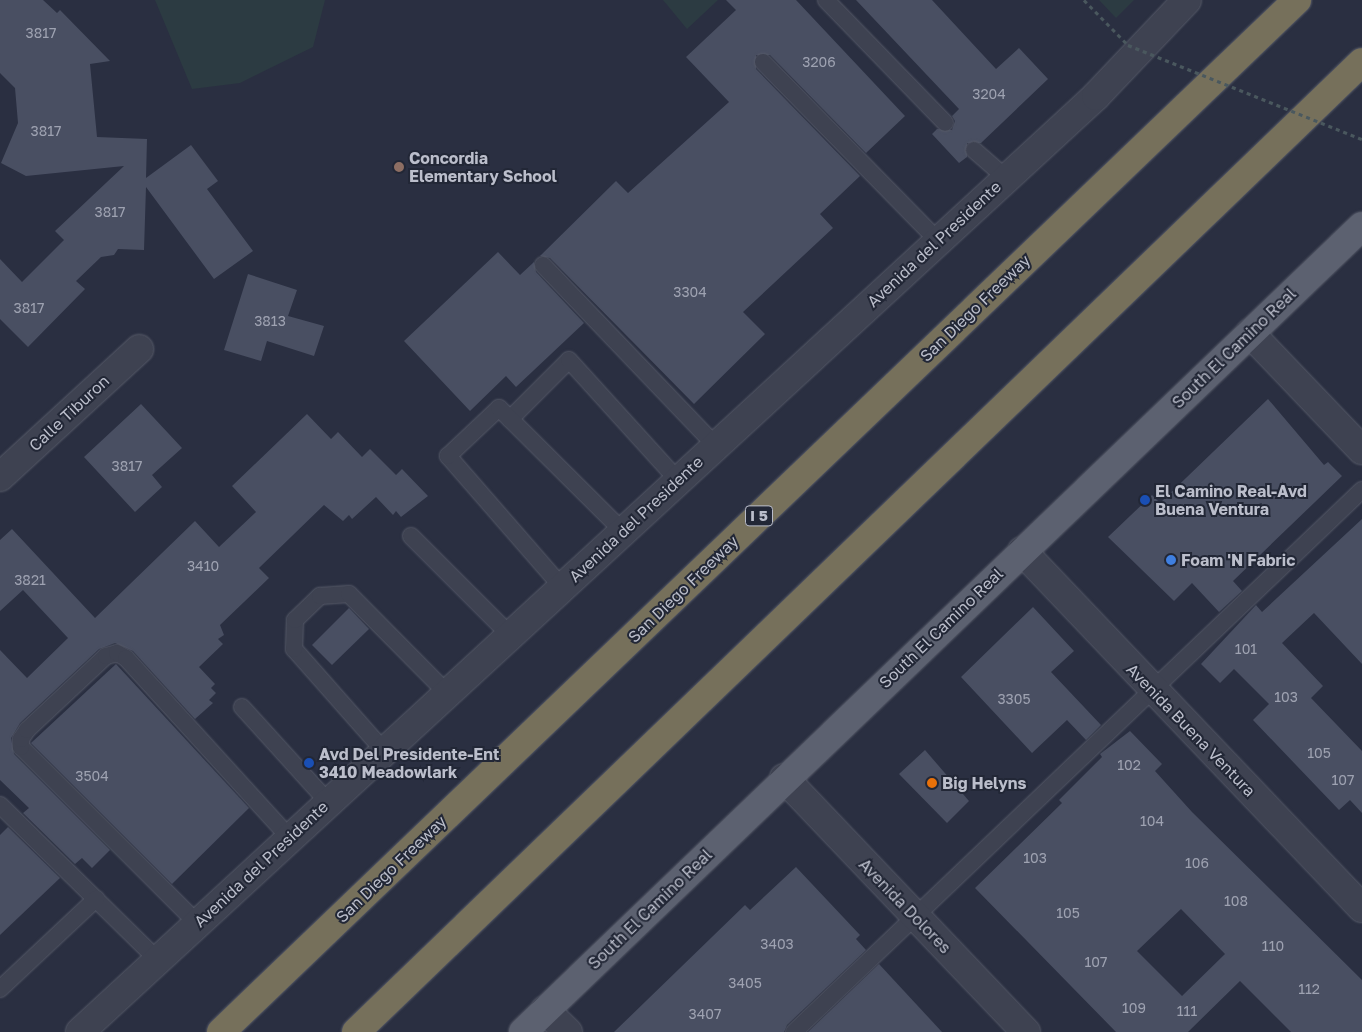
<!DOCTYPE html>
<html>
<head>
<meta charset="utf-8">
<style>
  body { margin:0 }
  #map { position:relative; width:1362px; height:1032px; overflow:hidden; background:#2a2f41; font-family:"Golos Text",sans-serif }
  div>[style] { position:absolute }
  .green>* { inset:0; background:#2c3b42 }
  .building>* { inset:0; background:#494f62 }
  .roads { filter:drop-shadow(0 0 1px #565a68) drop-shadow(0 0 1px #565a68) }
  .service>* { height:16px; margin:-8px; padding:0 8px; transform-origin:8px; border-radius:8px; background:#3e4251 }
  .minor>* { height:28px; margin:-14px; padding:0 14px; transform-origin:14px; border-radius:14px; background:#3e4251 }
  .tertiary>* { height:28px; margin:-14px; padding:0 14px; transform-origin:14px; border-radius:14px; background:#3e4251 }
  .primary>* { height:28px; margin:-14px; padding:0 14px; transform-origin:14px; border-radius:14px; background:#5c6170 }
  .motorway>* { height:28px; margin:-14px; padding:0 14px; transform-origin:14px; border-radius:14px; background:#76705b }
  .path-bridge>* { height:3px; margin-top:-1.5px; transform-origin:0; background:repeating-linear-gradient(90deg,#4a585e 0 4px,transparent 0 8px) }
  .dots>* { width:14px; height:14px; translate:-50% -50%; box-sizing:border-box; border:2px solid #222736; border-radius:50% }
  span { translate:-50% -50%; white-space:nowrap; text-align:center; line-height:1.15; -webkit-text-stroke:4px #222736; paint-order:stroke }
  .number-label { font-size:14px; color:#9ea2b1 }
  .number-label span { -webkit-text-stroke-width:0 }
  .shield-label span { padding:1px 4px; background:#222736; border:1px solid; border-radius:4px; -webkit-text-stroke-width:0 }
  .shield-label { font-size:15px; color:#bbbecb; font-weight:700 }
  .poi-label { font-size:16px; color:#bbbecb; font-weight:700 }
  .left { translate:0 -50%; text-align:left }
  .street-label { font-size:16px; color:#bbbecb }
</style>
</head>
<body>
<div id="map">
  <div class="green">
    <i style="clip-path:polygon(155px 0,325px 0,313px 47px,240px 83px,192px 89px)"></i>
    <i style="clip-path:polygon(663px 0,718px 0,687px 29px)"></i>
    <i style="clip-path:polygon(1099px 0,1134px 0,1116px 18px)"></i>
  </div>
  <div class="building">
    <i style="clip-path:polygon(0 0,43px 0,57px 13px,60px 10px,110px 61px,90px 64px,97px 137px,147px 139px,146px 178px,191px 145px,218px 181px,207px 189px,253px 251px,214px 279px,146px 187px,144px 250px,118px 249px,114px 255px,101px 257px,76px 281px,85px 289px,28px 347px,0 319px,0 259px,22px 282px,64px 240px,55px 231px,124px 166px,26px 176px,1px 163px,18px 123px,15px 88px,0 73px)"></i>
    <i style="clip-path:polygon(726px 0,796px 0,905px 116px,866px 153px,770px 55px,756px 55px,756px 69px,860px 176px,820px 214px,833px 228px,743px 312px,765px 334px,694px 404px,550px 258px,540px 256px,616px 181px,628px 193px,729px 102px,686px 57px,736px 10px)"></i>
    <i style="clip-path:polygon(856px 0,932px 0,996px 69px,1019px 48px,1048px 79px,981px 143px,967px 143px,967px 157px,959px 163px,932px 134px,937px 129px,952px 130px,955px 121px,952px 116px,959px 109px)"></i>
    <i style="clip-path:polygon(498px 252px,520px 275px,534px 262px,536px 272px,584px 323px,516px 387px,506px 376px,470px 411px,404px 341px)"></i>
    <i style="clip-path:polygon(248px 274px,297px 290px,288px 316px,324px 326px,314px 356px,267px 341px,261px 361px,224px 350px)"></i>
    <i style="clip-path:polygon(1268px 399px,1324px 465px,1328px 462px,1342px 476px,1233px 581px,1242px 591px,1219px 612px,1192px 583px,1174px 601px,1108px 537px,1152px 495px,1160px 503px)"></i>
    <i style="clip-path:polygon(141px 404px,182px 448px,152px 475px,162px 487px,135px 512px,84px 457px)"></i>
    <i style="clip-path:polygon(307px 414px,331px 439px,338px 432px,362px 457px,370px 449px,396px 475px,402px 469px,428px 496px,401px 517px,396px 511px,393px 515px,376px 497px,352px 519px,349px 515px,343px 521px,324px 505px,259px 568px,269px 578px,220px 625px,224px 635px,218px 639px,223px 644px,199px 667px,215px 684px,211px 688px,216px 693px,209px 700px,213px 703px,195px 719px,133px 651px,115px 643px,99px 649px,20px 723px,11px 738px,14px 754px,110px 850px,92px 868px,82px 858px,75px 864px,23px 813px,29px 808px,0 780px,0 650px,27px 678px,68px 638px,23px 590px,0 611px,0 540px,12px 529px,95px 618px,195px 521px,219px 547px,256px 512px,232px 486px)"></i>
    <i style="clip-path:polygon(1362px 519px,1362px 664px,1314px 613px,1282px 643px,1323px 686px,1311px 698px,1362px 751px,1362px 813px,1350px 800px,1339px 810px,1253px 720px,1269px 704px,1234px 669px,1220px 683px,1201px 664px,1256px 605px,1262px 612px)"></i>
    <i style="clip-path:polygon(1033px 607px,1074px 651px,1051px 672px,1101px 725px,1086px 740px,1067px 720px,1032px 753px,961px 677px)"></i>
    <i style="clip-path:polygon(349px 608px,369px 629px,332px 665px,312px 645px)"></i>
    <i style="clip-path:polygon(116px 664px,249px 808px,172px 884px,31px 743px)"></i>
    <i style="clip-path:polygon(evenodd,1130px 731px,1162px 764px,1155px 771px,1192px 812px,1362px 980px,1362px 1032px,1291px 1032px,1240px 981px,1188px 1032px,1116px 1032px,975px 888px,1062px 803px,1059px 800px,1102px 757px,1100px 754px,1130px 731px,1181px 909px,1225px 954px,1182px 996px,1137px 951px,1181px 909px)"></i>
    <i style="clip-path:polygon(925px 750px,969px 801px,947px 823px,899px 774px)"></i>
    <i style="clip-path:polygon(8px 827px,60px 878px,0 935px,0 835px)"></i>
    <i style="clip-path:polygon(796px 867px,860px 935px,856px 939px,866px 950px,787px 1025px,784px 1032px,614px 1032px,745px 905px,750px 910px)"></i>
    <i style="clip-path:polygon(879px 964px,942px 1032px,808px 1032px)"></i>
  </div>
  <div class="roads">
    <div class="service">
      <i style="left:826px;top:0;width:171px;rotate:45.9deg"></i>
      <i style="left:763px;top:62px;width:250px;rotate:45.6deg"></i>
      <i style="left:974px;top:150px;width:43px;rotate:41.2deg"></i>
      <i style="left:543px;top:265px;width:250px;rotate:46.3deg"></i>
      <i style="left:510px;top:419px;width:83px;rotate:-45deg"></i>
      <i style="left:569px;top:360px;width:162px;rotate:47.8deg"></i>
      <i style="left:411px;top:536px;width:140px;rotate:45deg"></i>
      <i style="left:562px;top:587px;width:174px;rotate:-131deg"></i>
      <i style="left:448px;top:456px;width:70px;rotate:-43.3deg"></i>
      <i style="left:499px;top:408px;width:175px;rotate:44.8deg"></i>
      <i style="left:242px;top:707px;width:130px;rotate:47.8deg"></i>
      <i style="left:384px;top:751px;width:136px;rotate:-131.4deg"></i>
      <i style="left:294px;top:649px;width:29px;rotate:-88deg"></i>
      <i style="left:295px;top:620px;width:35px;rotate:-44deg"></i>
      <i style="left:320px;top:596px;width:29px;rotate:-4deg"></i>
      <i style="left:349px;top:594px;width:139px;rotate:45.3deg"></i>
      <i style="left:0;top:805px;width:221px;rotate:44.5deg"></i>
      <i style="left:197px;top:923px;width:249px;rotate:-135deg"></i>
      <i style="left:21px;top:747px;width:8px;rotate:-90deg"></i>
      <i style="left:21px;top:739px;width:11px;rotate:-56deg"></i>
      <i style="left:27px;top:730px;width:108px;rotate:-43.1deg"></i>
      <i style="left:106px;top:656px;width:11px;rotate:-15deg"></i>
      <i style="left:117px;top:653px;width:10px;rotate:29deg"></i>
      <i style="left:126px;top:658px;width:244px;rotate:47.7deg"></i>
      <i style="left:0;top:989px;width:132px;rotate:-43.2deg"></i>
      <i style="left:794px;top:1032px;width:785px;rotate:-43.66deg"></i>
    </div>
    <div class="minor">
      <i style="left:1250px;top:333px;width:162px;rotate:46.3deg"></i>
      <i style="left:0;top:477px;width:189px;rotate:-42.6deg"></i>
      <i style="left:1022px;top:551px;width:493px;rotate:46.4deg"></i>
      <i style="left:545px;top:1010px;width:32px;rotate:44deg"></i>
    </div>
    <div class="tertiary">
      <i style="left:784px;top:778px;width:351px;rotate:46.4deg"></i>
      <i style="left:80px;top:1032px;width:1381px;rotate:-42.65deg"></i>
      <i style="left:1096px;top:96px;width:132px;rotate:-46.5deg"></i>
    </div>
    <div class="primary">
      <i style="left:523px;top:1032px;width:1163px;rotate:-43.85deg"></i>
    </div>
    <div class="motorway">
      <i style="left:221px;top:1032px;width:1491px;rotate:-43.8deg"></i>
      <i style="left:356px;top:1032px;width:1397px;rotate:-43.96deg"></i>
    </div>
  </div>
  <div class="path-bridge">
    <i style="left:1084px;top:0;width:63px;rotate:45.6deg"></i>
    <i style="left:1128px;top:45px;width:252px;rotate:21.9deg"></i>
  </div>
  <div class="dots">
    <i style="left:399px;top:167px;background:#8d6e63"></i>
    <i style="left:1145px;top:500px;background:#1a4fb4"></i>
    <i style="left:1171px;top:560px;background:#3f7fe0"></i>
    <i style="left:309px;top:763px;background:#1a4fb4"></i>
    <i style="left:932px;top:783px;background:#e8710a"></i>
  </div>
  <div class="number-label">
    <span style="left:41px;top:33px">3817</span>
    <span style="left:819px;top:62px">3206</span>
    <span style="left:989px;top:94px">3204</span>
    <span style="left:46px;top:131px">3817</span>
    <span style="left:110px;top:212px">3817</span>
    <span style="left:690px;top:292px">3304</span>
    <span style="left:29px;top:308px">3817</span>
    <span style="left:270px;top:321px">3813</span>
    <span style="left:127px;top:466px">3817</span>
    <span style="left:203px;top:566px">3410</span>
    <span style="left:30px;top:580px">3821</span>
    <span style="left:1246px;top:649px">101</span>
    <span style="left:1286px;top:697px">103</span>
    <span style="left:1014px;top:699px">3305</span>
    <span style="left:1319px;top:753px">105</span>
    <span style="left:1129px;top:765px">102</span>
    <span style="left:92px;top:776px">3504</span>
    <span style="left:1343px;top:780px">107</span>
    <span style="left:1152px;top:821px">104</span>
    <span style="left:1035px;top:858px">103</span>
    <span style="left:1197px;top:863px">106</span>
    <span style="left:1236px;top:901px">108</span>
    <span style="left:1068px;top:913px">105</span>
    <span style="left:777px;top:944px">3403</span>
    <span style="left:1273px;top:946px">110</span>
    <span style="left:1096px;top:962px">107</span>
    <span style="left:745px;top:983px">3405</span>
    <span style="left:1309px;top:989px">112</span>
    <span style="left:1134px;top:1008px">109</span>
    <span style="left:1187px;top:1011px">111</span>
    <span style="left:705px;top:1014px">3407</span>
  </div>
  <div class="shield-label">
    <span style="left:759px;top:516px">I 5</span>
  </div>
  <div class="poi-label">
    <span class="left" style="left:409px;top:167px">Concordia<br>Elementary School</span>
    <span class="left" style="left:1155px;top:500px">El Camino Real-Avd<br>Buena Ventura</span>
    <span class="left" style="left:1181px;top:560px">Foam 'N Fabric</span>
    <span class="left" style="left:319px;top:763px">Avd Del Presidente-Ent<br>3410 Meadowlark</span>
    <span class="left" style="left:942px;top:783px">Big Helyns</span>
  </div>
  <div class="street-label">
    <span style="left:934px;top:244px;rotate:-43deg">Avenida del Presidente</span>
    <span style="left:975px;top:308px;rotate:-44deg">San Diego Freeway</span>
    <span style="left:1234px;top:348px;rotate:-44deg">South El Camino Real</span>
    <span style="left:69px;top:413px;rotate:-43deg">Calle Tiburon</span>
    <span style="left:636px;top:519px;rotate:-43deg">Avenida del Presidente</span>
    <span style="left:683px;top:589px;rotate:-44deg">San Diego Freeway</span>
    <span style="left:941px;top:628px;rotate:-44deg">South El Camino Real</span>
    <span style="left:1191px;top:730px;rotate:46deg">Avenida Buena Ventura</span>
    <span style="left:261px;top:864px;rotate:-43deg">Avenida del Presidente</span>
    <span style="left:391px;top:869px;rotate:-44deg">San Diego Freeway</span>
    <span style="left:905px;top:906px;rotate:46deg">Avenida Dolores</span>
    <span style="left:650px;top:909px;rotate:-44deg">South El Camino Real</span>
  </div>
</div>
</body>
</html>
